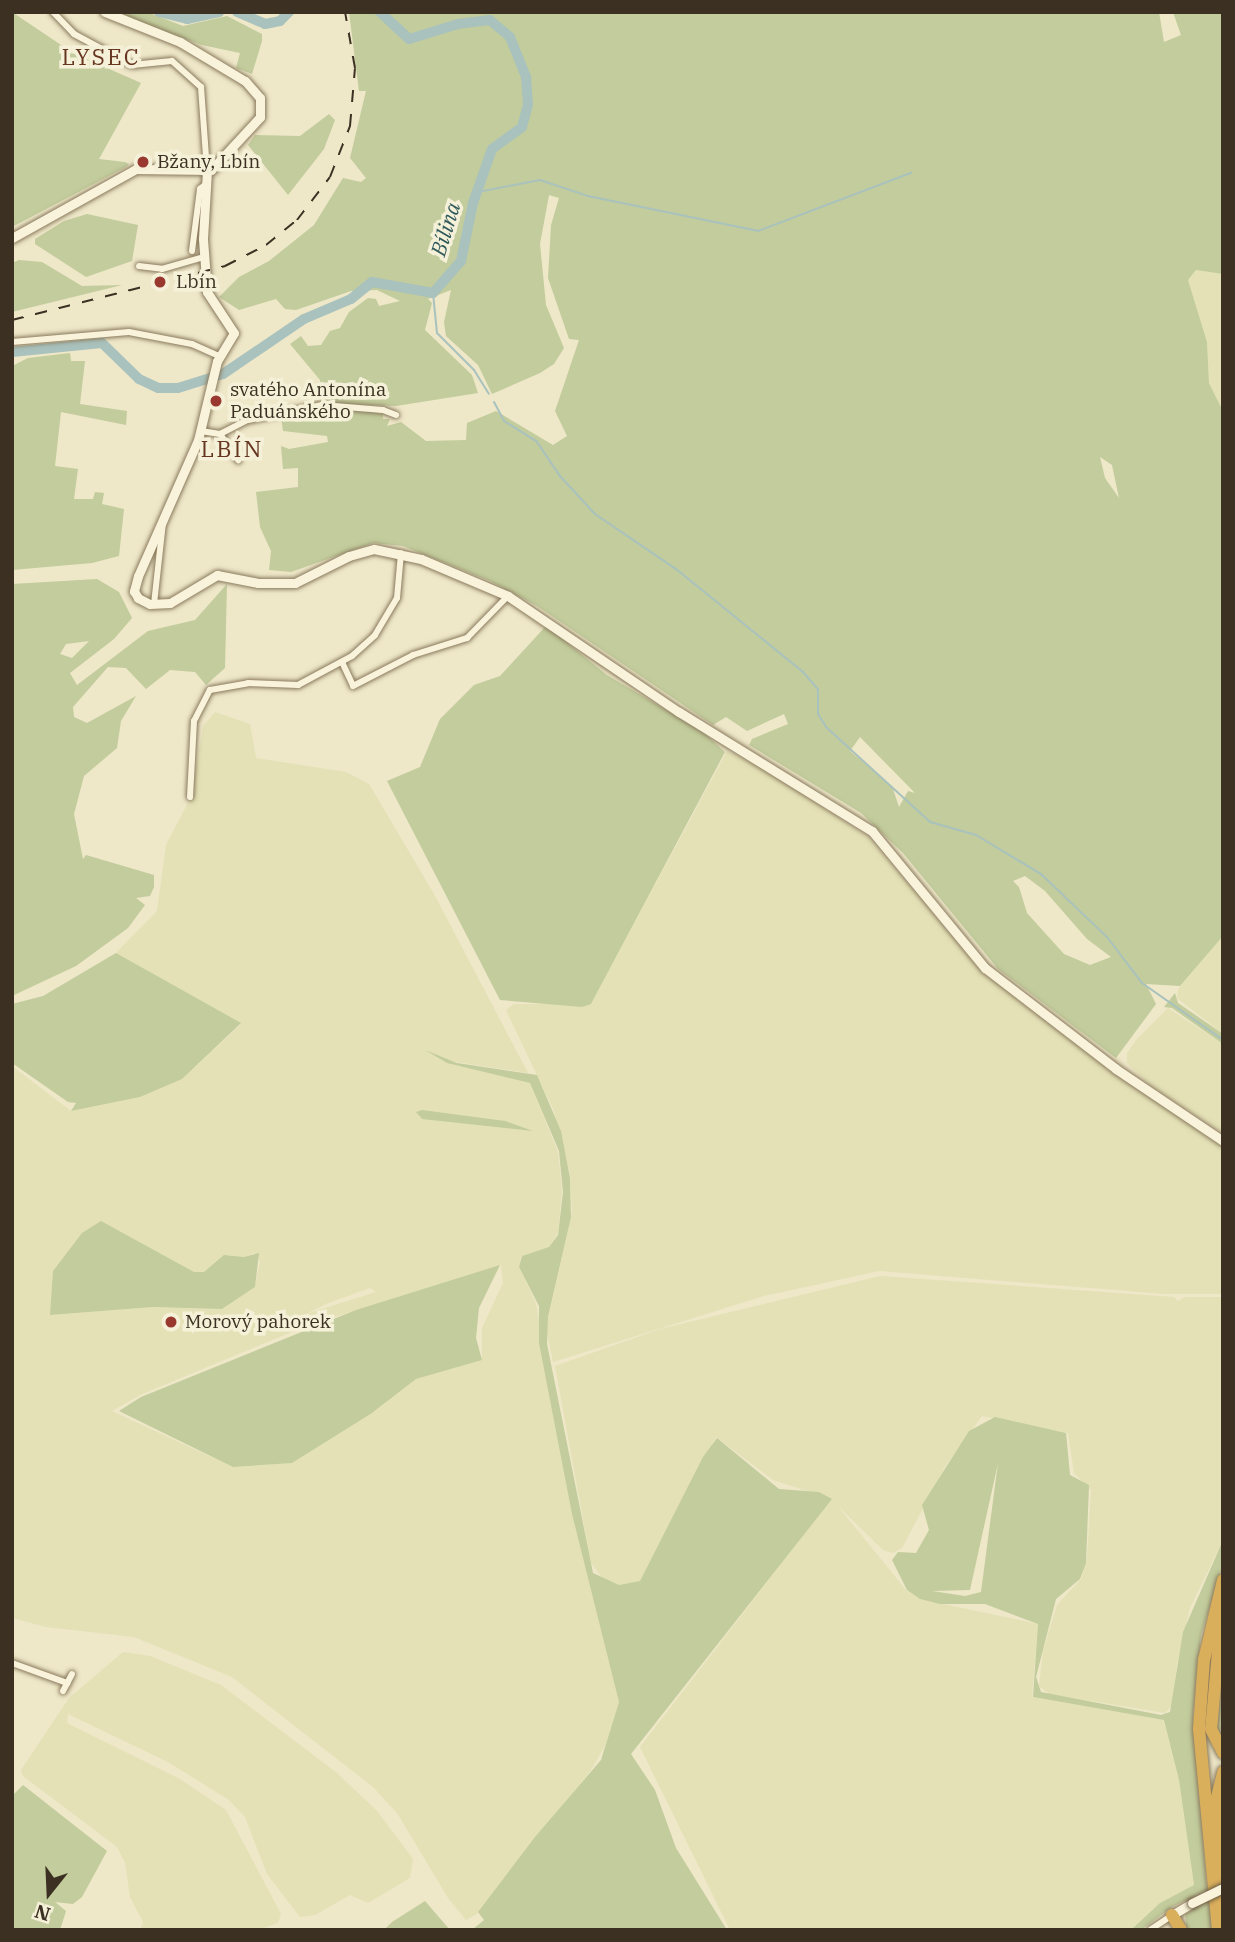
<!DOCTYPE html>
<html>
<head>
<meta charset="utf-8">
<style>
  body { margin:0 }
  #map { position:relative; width:1235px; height:1942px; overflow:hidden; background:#eee7c8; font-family:"IBM Plex Serif",serif }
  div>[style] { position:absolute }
  .farmland>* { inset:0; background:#e4e1b6 }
  .green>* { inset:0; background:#c2cc9c }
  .stream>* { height:2px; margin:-1px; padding:0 1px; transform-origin:1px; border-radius:1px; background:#a9c2bd }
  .river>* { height:10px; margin:-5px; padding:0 5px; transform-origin:5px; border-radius:5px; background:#a9c2bd }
  .roads { filter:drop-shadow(0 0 2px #8a7a5d) drop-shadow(0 0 2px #8a7a5d) }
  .street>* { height:6px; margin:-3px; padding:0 3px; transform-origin:3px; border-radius:3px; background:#f9f3dc }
  .secondary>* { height:9px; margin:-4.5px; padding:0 4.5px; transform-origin:4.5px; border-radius:4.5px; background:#f9f3dc }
  .highway>* { height:12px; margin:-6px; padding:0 6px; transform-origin:6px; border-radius:6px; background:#daaf5c }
  .rail>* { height:2px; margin-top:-1px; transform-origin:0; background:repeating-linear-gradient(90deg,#3b3021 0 12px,transparent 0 24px) }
  .bridges { filter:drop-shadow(0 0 2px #6c5b40) drop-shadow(0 0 2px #6c5b40) }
  .secondary-bridge>* { height:9px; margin:-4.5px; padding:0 4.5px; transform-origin:4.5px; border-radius:4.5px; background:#f9f3dc }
  .dots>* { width:19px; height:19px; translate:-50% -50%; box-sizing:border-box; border:4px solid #f5f0d8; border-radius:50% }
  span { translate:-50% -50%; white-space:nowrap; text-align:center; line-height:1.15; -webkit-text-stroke:7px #f5f0d8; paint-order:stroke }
  .poi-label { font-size:19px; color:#3b3021 }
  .left { translate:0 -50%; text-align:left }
  .water-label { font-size:21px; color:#30595a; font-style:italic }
  .quarter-label { font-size:23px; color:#673621; letter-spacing:2px }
  .frame { position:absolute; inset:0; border:14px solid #3b3021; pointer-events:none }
  .north { position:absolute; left:14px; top:1858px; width:70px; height:70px; -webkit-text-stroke:5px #f5f0d8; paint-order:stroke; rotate:198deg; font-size:19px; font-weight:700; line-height:28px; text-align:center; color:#3b3021 }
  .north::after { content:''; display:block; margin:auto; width:24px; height:32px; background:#3b3021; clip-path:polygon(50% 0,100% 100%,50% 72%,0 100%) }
</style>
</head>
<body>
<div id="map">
  <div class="farmland">
    <i style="clip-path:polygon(1196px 270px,1223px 274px,1223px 411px,1209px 383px,1207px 342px,1188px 280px)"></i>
    <i style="clip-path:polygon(evenodd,215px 712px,250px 724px,256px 758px,346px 772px,369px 784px,434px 894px,528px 1073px,456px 1062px,428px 1052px,447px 1063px,530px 1083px,558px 1152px,562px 1190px,558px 1233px,549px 1247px,521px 1256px,519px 1267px,536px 1303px,572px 1514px,619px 1702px,605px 1746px,591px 1770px,477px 1914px,466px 1920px,448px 1898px,397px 1813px,373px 1787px,232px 1677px,134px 1637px,46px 1627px,12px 1618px,12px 1066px,71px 1111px,140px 1097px,182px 1079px,241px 1024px,116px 953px,157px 911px,166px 845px,192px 795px,203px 726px,215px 712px,75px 1247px,194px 1272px,204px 1272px,229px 1255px,244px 1257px,254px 1253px,260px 1261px,255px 1287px,222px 1309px,153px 1307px,51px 1315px,53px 1271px,75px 1247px,215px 712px,501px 1265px,503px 1283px,482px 1328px,482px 1360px,416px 1379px,378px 1409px,292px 1463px,233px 1467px,112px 1411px,140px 1395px,306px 1326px,501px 1265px,215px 712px,370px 1288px,376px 1292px,306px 1314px,328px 1303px,370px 1288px)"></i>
    <i style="clip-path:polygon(727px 751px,760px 767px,868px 837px,984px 973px,1107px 1067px,1223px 1147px,1223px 1294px,1165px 1294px,879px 1271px,764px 1296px,553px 1362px,546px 1328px,572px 1212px,570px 1174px,554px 1111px,506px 1010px,514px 1004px,591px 1004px)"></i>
    <i style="clip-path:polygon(1223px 936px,1223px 1034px,1177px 998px,1178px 989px)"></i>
    <i style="clip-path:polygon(1168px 1008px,1223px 1044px,1223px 1133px,1151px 1086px,1127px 1063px,1127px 1053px,1137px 1039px)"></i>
    <i style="clip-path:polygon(880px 1276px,1174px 1297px,1178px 1301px,1185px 1297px,1223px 1297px,1223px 1540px,1190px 1608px,1177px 1664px,1173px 1704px,1165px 1713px,1049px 1694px,1039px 1686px,1043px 1651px,1057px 1605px,1081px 1579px,1087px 1559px,1091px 1490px,1074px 1473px,1068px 1433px,982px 1416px,946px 1465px,902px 1548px,893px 1553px,883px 1550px,837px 1505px,906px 1590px,920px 1599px,1038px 1624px,1032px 1697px,1164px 1720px,1179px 1780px,1194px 1885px,1161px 1903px,1131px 1930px,730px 1930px,640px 1747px,831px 1499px,773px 1480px,716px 1437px,640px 1581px,619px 1585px,604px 1580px,591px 1563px,555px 1366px,660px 1329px)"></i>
    <i style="clip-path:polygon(123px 1652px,150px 1656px,221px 1685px,337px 1773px,377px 1811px,413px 1859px,410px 1878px,368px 1903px,350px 1895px,315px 1915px,300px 1917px,267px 1874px,245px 1817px,229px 1800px,168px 1762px,68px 1714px,67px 1723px,180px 1779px,226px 1810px,281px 1914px,278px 1923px,258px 1930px,140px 1930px,143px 1922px,130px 1897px,125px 1863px,117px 1847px,23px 1776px,21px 1770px,69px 1698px)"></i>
  </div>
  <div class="green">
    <i style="clip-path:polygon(12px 12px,73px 53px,141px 83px,99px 159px,125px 162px,129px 164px,126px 167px,12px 227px)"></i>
    <i style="clip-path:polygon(112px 12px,147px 12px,183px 26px,227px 16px,262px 34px,262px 41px,252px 74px,236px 68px,240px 53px,202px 45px)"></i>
    <i style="clip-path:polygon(evenodd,349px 12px,1159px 12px,1164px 42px,1181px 35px,1173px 12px,1223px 12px,1223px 274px,1196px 270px,1188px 280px,1207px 342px,1209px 383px,1223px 411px,1223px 936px,1180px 986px,1146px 984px,1156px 1004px,1116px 1058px,998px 969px,903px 853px,861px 813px,749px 745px,752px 739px,788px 724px,784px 714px,747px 731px,726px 717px,713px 725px,537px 606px,490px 581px,403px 546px,373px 543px,291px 572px,269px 570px,271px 551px,260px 527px,256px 492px,298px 487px,298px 468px,283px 469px,281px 446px,289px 449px,328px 442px,327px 436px,283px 431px,281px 417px,325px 410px,370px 412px,383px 414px,383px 419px,390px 419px,387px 426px,401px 422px,426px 441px,466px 440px,467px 423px,496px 411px,553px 445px,567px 436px,555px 411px,579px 340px,569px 339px,548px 278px,551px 225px,559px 198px,549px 195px,540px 244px,546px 305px,564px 348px,554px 364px,540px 373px,492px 394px,478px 365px,446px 336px,444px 322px,451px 290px,428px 299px,432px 303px,425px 330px,472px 375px,478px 393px,396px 406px,322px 403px,320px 380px,290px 344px,301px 336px,308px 346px,321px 345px,330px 331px,340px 328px,349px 312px,368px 298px,376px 299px,379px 306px,400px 301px,377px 290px,351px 291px,296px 310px,285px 309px,276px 299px,239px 310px,219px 297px,239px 277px,269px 261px,314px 225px,343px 178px,361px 182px,366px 178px,350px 158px,366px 91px,359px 91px,349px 12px,1100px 457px,1112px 465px,1119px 498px,1105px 478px,1100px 457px,349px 12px,860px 737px,915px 793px,908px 791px,899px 807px,892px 786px,850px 751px,860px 737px,349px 12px,1025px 876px,1045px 891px,1087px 939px,1111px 957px,1090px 965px,1064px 954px,1027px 913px,1019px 887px,1013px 881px,1025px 876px)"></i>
    <i style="clip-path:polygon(329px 114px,335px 120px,324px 149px,288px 195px,248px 145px,255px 135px,300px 136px)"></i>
    <i style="clip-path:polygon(87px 214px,138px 225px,132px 261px,86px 277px,35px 244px,35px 239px,64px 221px)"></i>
    <i style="clip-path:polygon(19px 260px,42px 262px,82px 286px,122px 285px,12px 312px,12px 263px)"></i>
    <i style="clip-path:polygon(70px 353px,71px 361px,85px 361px,80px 404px,127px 411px,126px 425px,61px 412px,55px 466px,78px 469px,74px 499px,93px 499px,95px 492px,104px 493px,102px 504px,124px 509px,119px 556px,92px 563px,12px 570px,12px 366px,28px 358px)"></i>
    <i style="clip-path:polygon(evenodd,97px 579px,119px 592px,132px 618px,114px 639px,70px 673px,77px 685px,148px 631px,195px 620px,227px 584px,225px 668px,206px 685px,195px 672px,170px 670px,146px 689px,126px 668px,108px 667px,73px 707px,74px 717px,87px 723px,136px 696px,121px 721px,117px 748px,84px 776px,74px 814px,83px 859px,86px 855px,154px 875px,154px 887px,150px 896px,136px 898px,145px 905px,128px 928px,76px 966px,12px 996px,12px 584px,97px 579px,89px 641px,72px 658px,60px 654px,66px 644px,89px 641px)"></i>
    <i style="clip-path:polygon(546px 626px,607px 675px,703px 732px,725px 752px,591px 1004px,582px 1007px,500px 1000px,387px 781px,420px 767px,440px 719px,474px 685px,500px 676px)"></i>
    <i style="clip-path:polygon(116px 953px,241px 1023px,182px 1079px,140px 1097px,71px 1111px,76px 1103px,68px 1102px,12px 1063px,12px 1004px,43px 996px)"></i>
    <i style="clip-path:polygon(1175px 993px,1178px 1003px,1223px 1034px,1223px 1044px,1172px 1008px,1164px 1007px)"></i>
    <i style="clip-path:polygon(425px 1050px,457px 1063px,537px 1075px,561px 1131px,570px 1178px,571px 1217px,548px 1317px,547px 1344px,593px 1573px,619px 1585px,640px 1581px,703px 1457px,717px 1438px,779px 1489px,819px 1492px,832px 1499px,631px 1754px,655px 1790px,676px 1848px,727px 1930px,472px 1930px,484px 1920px,478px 1912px,535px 1837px,601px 1760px,619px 1702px,572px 1514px,539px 1343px,539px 1306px,519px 1267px,522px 1256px,549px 1247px,558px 1235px,563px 1192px,559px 1151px,530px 1083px,447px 1063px)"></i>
    <i style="clip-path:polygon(422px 1110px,505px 1121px,533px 1131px,422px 1119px,416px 1112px)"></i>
    <i style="clip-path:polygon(101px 1221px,194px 1272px,204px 1272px,224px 1255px,244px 1257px,259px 1253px,255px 1287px,222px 1309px,153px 1307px,50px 1315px,53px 1271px,82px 1233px)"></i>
    <i style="clip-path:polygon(500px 1265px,479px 1308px,476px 1338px,482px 1360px,416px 1379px,372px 1413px,292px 1463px,233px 1467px,119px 1411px,141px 1397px,356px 1310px)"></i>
    <i style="clip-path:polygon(evenodd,995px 1417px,1066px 1433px,1070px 1475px,1089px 1485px,1086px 1563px,1080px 1579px,1056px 1599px,1036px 1677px,1041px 1692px,1161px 1715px,1170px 1712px,1183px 1632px,1223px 1540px,1223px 1565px,1201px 1635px,1193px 1715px,1207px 1890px,1172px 1907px,1141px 1930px,1131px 1930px,1160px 1903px,1194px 1885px,1179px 1780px,1164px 1720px,1033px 1697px,1038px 1624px,985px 1604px,940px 1604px,920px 1599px,907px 1590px,892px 1560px,898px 1552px,916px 1553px,929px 1530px,922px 1505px,969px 1431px,995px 1417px,998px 1463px,981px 1592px,965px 1596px,932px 1591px,970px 1590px,998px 1463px)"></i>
    <i style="clip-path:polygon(1223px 1644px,1223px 1750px,1216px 1736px)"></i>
    <i style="clip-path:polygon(23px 1785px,107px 1851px,82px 1897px,73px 1904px,55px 1902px,66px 1911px,60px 1930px,12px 1930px,12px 1796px)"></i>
    <i style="clip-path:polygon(1209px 1900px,1212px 1930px,1187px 1930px,1185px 1914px)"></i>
    <i style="clip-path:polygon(425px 1901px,450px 1930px,384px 1930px,392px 1922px)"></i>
  </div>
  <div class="stream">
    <i style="left:478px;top:192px;width:63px;rotate:-11deg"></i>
    <i style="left:540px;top:180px;width:51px;rotate:18.4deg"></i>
    <i style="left:588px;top:196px;width:174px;rotate:11.6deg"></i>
    <i style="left:758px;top:231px;width:164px;rotate:-20.8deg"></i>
    <i style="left:433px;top:293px;width:40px;rotate:84.3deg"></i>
    <i style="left:437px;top:333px;width:52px;rotate:45deg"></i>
    <i style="left:474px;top:370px;width:28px;rotate:58deg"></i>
    <i style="left:494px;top:402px;width:21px;rotate:62deg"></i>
    <i style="left:504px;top:421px;width:39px;rotate:32deg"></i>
    <i style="left:537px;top:442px;width:40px;rotate:56deg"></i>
    <i style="left:559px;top:475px;width:53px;rotate:47.3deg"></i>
    <i style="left:595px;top:514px;width:98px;rotate:34.2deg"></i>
    <i style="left:676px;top:569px;width:164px;rotate:39deg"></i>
    <i style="left:803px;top:672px;width:23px;rotate:49deg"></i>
    <i style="left:818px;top:689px;width:25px;rotate:90deg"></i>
    <i style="left:818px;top:714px;width:15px;rotate:58deg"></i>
    <i style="left:826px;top:727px;width:141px;rotate:42.4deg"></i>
    <i style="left:930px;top:822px;width:48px;rotate:15.8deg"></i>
    <i style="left:976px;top:835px;width:76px;rotate:31deg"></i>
    <i style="left:1041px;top:874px;width:91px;rotate:43.7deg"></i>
    <i style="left:1107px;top:937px;width:58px;rotate:52.7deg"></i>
    <i style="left:1142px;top:983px;width:99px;rotate:35.1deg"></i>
  </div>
  <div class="river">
    <i style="left:159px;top:12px;width:29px;rotate:14deg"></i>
    <i style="left:187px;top:19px;width:33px;rotate:-12deg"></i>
    <i style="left:237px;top:12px;width:30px;rotate:23deg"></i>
    <i style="left:265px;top:24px;width:15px;rotate:-11deg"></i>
    <i style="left:280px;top:21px;width:13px;rotate:-45deg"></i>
    <i style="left:12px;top:352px;width:90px;rotate:-5.7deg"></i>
    <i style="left:102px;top:343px;width:52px;rotate:44.2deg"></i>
    <i style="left:139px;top:379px;width:21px;rotate:25deg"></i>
    <i style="left:158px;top:388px;width:20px"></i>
    <i style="left:178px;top:388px;width:47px;rotate:-17.3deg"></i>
    <i style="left:223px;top:374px;width:98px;rotate:-34.2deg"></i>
    <i style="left:304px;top:319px;width:51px;rotate:-23.1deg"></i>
    <i style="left:351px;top:299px;width:27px;rotate:-39deg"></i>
    <i style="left:372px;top:282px;width:62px;rotate:10.2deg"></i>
    <i style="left:433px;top:293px;width:43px;rotate:-48.8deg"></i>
    <i style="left:461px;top:261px;width:59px;rotate:-78.3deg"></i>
    <i style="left:473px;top:203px;width:57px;rotate:-70.6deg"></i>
    <i style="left:492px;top:149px;width:37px;rotate:-36deg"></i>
    <i style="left:522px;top:127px;width:23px;rotate:-75deg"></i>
    <i style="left:528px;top:105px;width:28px;rotate:-94deg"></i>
    <i style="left:526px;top:77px;width:43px;rotate:-111.8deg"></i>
    <i style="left:510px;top:37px;width:26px;rotate:-140deg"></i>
    <i style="left:490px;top:20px;width:32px;rotate:173deg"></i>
    <i style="left:458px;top:24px;width:51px;rotate:163deg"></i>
    <i style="left:409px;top:39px;width:40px;rotate:-137deg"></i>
  </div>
  <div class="roads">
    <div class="street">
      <i style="left:53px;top:12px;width:30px;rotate:46deg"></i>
      <i style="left:74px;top:34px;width:49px;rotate:28.1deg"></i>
      <i style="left:117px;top:57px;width:17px;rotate:28deg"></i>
      <i style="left:132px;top:65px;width:40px;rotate:-5.7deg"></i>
      <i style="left:172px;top:61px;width:39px;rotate:42deg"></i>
      <i style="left:201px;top:87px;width:84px;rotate:85.9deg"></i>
      <i style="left:192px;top:251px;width:63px;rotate:-82.6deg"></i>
      <i style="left:200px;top:189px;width:8px;rotate:-40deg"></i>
      <i style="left:139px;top:266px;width:23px;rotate:7deg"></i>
      <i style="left:162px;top:269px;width:44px;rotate:-15.9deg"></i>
      <i style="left:12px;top:342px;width:117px;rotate:-4.9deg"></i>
      <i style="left:129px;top:332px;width:64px;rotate:10.8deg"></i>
      <i style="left:192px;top:344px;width:30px;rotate:24deg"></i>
      <i style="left:201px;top:431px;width:19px;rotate:9deg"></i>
      <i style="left:220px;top:434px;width:31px;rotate:-27deg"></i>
      <i style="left:248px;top:420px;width:76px;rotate:-11.5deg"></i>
      <i style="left:322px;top:405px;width:61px;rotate:4.7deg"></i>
      <i style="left:383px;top:410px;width:14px;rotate:21deg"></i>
      <i style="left:220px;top:434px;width:32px;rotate:55deg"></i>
      <i style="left:154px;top:604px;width:81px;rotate:-83.7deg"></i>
      <i style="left:342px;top:662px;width:26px;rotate:65deg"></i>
      <i style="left:353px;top:686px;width:68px;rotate:-27.3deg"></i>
      <i style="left:413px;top:655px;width:57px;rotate:-17.5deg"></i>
      <i style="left:467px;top:638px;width:59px;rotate:-45.7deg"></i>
      <i style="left:190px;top:797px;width:76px;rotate:-87deg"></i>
      <i style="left:194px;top:721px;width:35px;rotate:-63deg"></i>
      <i style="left:210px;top:690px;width:39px;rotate:-10deg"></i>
      <i style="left:248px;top:683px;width:50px;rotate:2.3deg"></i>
      <i style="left:298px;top:685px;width:61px;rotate:-28.2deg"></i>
      <i style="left:352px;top:656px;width:31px;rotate:-42deg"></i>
      <i style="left:375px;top:635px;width:43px;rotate:-59.3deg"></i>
      <i style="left:397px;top:598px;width:45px;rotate:-84.9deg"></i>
      <i style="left:12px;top:1663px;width:59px;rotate:20deg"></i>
      <i style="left:63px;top:1691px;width:19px;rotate:-62deg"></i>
      <i style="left:1150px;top:1930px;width:27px;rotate:-34deg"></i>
    </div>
    <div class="secondary">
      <i style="left:207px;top:171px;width:68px;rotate:93.4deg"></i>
      <i style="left:203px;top:239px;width:53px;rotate:85.7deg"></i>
      <i style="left:207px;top:292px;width:49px;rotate:56.6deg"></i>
      <i style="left:234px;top:333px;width:33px;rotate:121deg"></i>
      <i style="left:217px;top:361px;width:81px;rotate:103.5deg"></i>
      <i style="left:198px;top:440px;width:149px;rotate:113.8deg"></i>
      <i style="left:138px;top:576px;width:16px;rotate:105deg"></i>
      <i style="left:134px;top:591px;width:8px;rotate:60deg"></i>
      <i style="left:138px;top:598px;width:13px;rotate:27deg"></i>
      <i style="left:150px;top:604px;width:20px;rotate:-3deg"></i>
      <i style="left:170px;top:603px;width:55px;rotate:-30.8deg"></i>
      <i style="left:217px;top:575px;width:42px;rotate:11deg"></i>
      <i style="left:258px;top:583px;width:37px"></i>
      <i style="left:295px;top:583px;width:60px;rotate:-26.6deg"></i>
      <i style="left:349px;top:556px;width:26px;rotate:-16deg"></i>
      <i style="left:374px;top:549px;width:48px;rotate:12deg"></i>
      <i style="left:421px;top:559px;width:95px;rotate:23deg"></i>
      <i style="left:508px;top:596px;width:207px;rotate:34.2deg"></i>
      <i style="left:679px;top:712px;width:227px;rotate:31.7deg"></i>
      <i style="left:872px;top:831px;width:178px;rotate:50.5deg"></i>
      <i style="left:985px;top:968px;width:165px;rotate:37.6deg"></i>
      <i style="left:1116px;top:1069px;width:129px;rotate:33.9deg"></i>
      <i style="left:12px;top:238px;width:142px;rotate:-29.1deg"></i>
      <i style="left:136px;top:169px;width:75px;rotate:0.8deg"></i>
      <i style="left:211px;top:170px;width:72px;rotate:-47.2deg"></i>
      <i style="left:260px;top:117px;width:19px;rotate:-90deg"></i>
      <i style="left:260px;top:98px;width:23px;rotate:-131deg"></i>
      <i style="left:245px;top:81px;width:76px;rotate:-149deg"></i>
      <i style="left:180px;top:42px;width:81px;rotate:-158.2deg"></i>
      <i style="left:1172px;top:1915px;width:23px;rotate:-31deg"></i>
    </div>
    <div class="highway">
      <i style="left:1221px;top:1618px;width:111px;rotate:95.1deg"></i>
      <i style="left:1211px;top:1729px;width:27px;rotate:63deg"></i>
      <i style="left:1220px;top:1878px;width:77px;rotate:-93deg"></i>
      <i style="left:1216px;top:1801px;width:30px;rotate:-76deg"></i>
      <i style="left:1172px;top:1915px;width:17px;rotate:59deg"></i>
      <i style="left:1218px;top:1930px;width:202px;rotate:-95.4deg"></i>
      <i style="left:1199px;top:1729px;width:69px;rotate:-85.9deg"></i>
      <i style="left:1204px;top:1660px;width:82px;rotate:-76.6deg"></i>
    </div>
  </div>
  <div class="rail">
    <i style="left:12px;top:320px;width:220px;rotate:-14.2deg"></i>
    <i style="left:225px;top:266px;width:46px;rotate:-27.1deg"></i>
    <i style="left:266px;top:245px;width:40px;rotate:-39deg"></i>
    <i style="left:297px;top:220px;width:54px;rotate:-52.5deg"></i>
    <i style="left:330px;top:177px;width:55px;rotate:-68.6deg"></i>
    <i style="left:350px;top:126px;width:58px;rotate:-85.1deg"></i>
    <i style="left:355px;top:68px;width:57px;rotate:-100.1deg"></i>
  </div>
  <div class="bridges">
    <div class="secondary-bridge">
      <i style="left:1192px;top:1903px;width:34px;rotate:-26deg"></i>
    </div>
  </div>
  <div class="dots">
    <i style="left:143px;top:162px;background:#98382e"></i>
    <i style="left:160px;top:282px;background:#98382e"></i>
    <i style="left:216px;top:401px;background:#98382e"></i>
    <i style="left:171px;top:1322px;background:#98382e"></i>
  </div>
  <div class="poi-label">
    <span class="left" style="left:157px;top:162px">Bžany, Lbín</span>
    <span class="left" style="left:176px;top:282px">Lbín</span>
    <span class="left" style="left:230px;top:401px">svatého Antonína<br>Paduánského</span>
    <span class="left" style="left:185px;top:1322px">Morový pahorek</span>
  </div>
  <div class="water-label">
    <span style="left:445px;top:229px;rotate:-73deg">Bílina</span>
  </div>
  <div class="quarter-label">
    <span style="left:101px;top:56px">LYSEC</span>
    <span style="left:232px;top:448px">LBÍN</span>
  </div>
  <div class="frame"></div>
  <div class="north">N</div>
</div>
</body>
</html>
